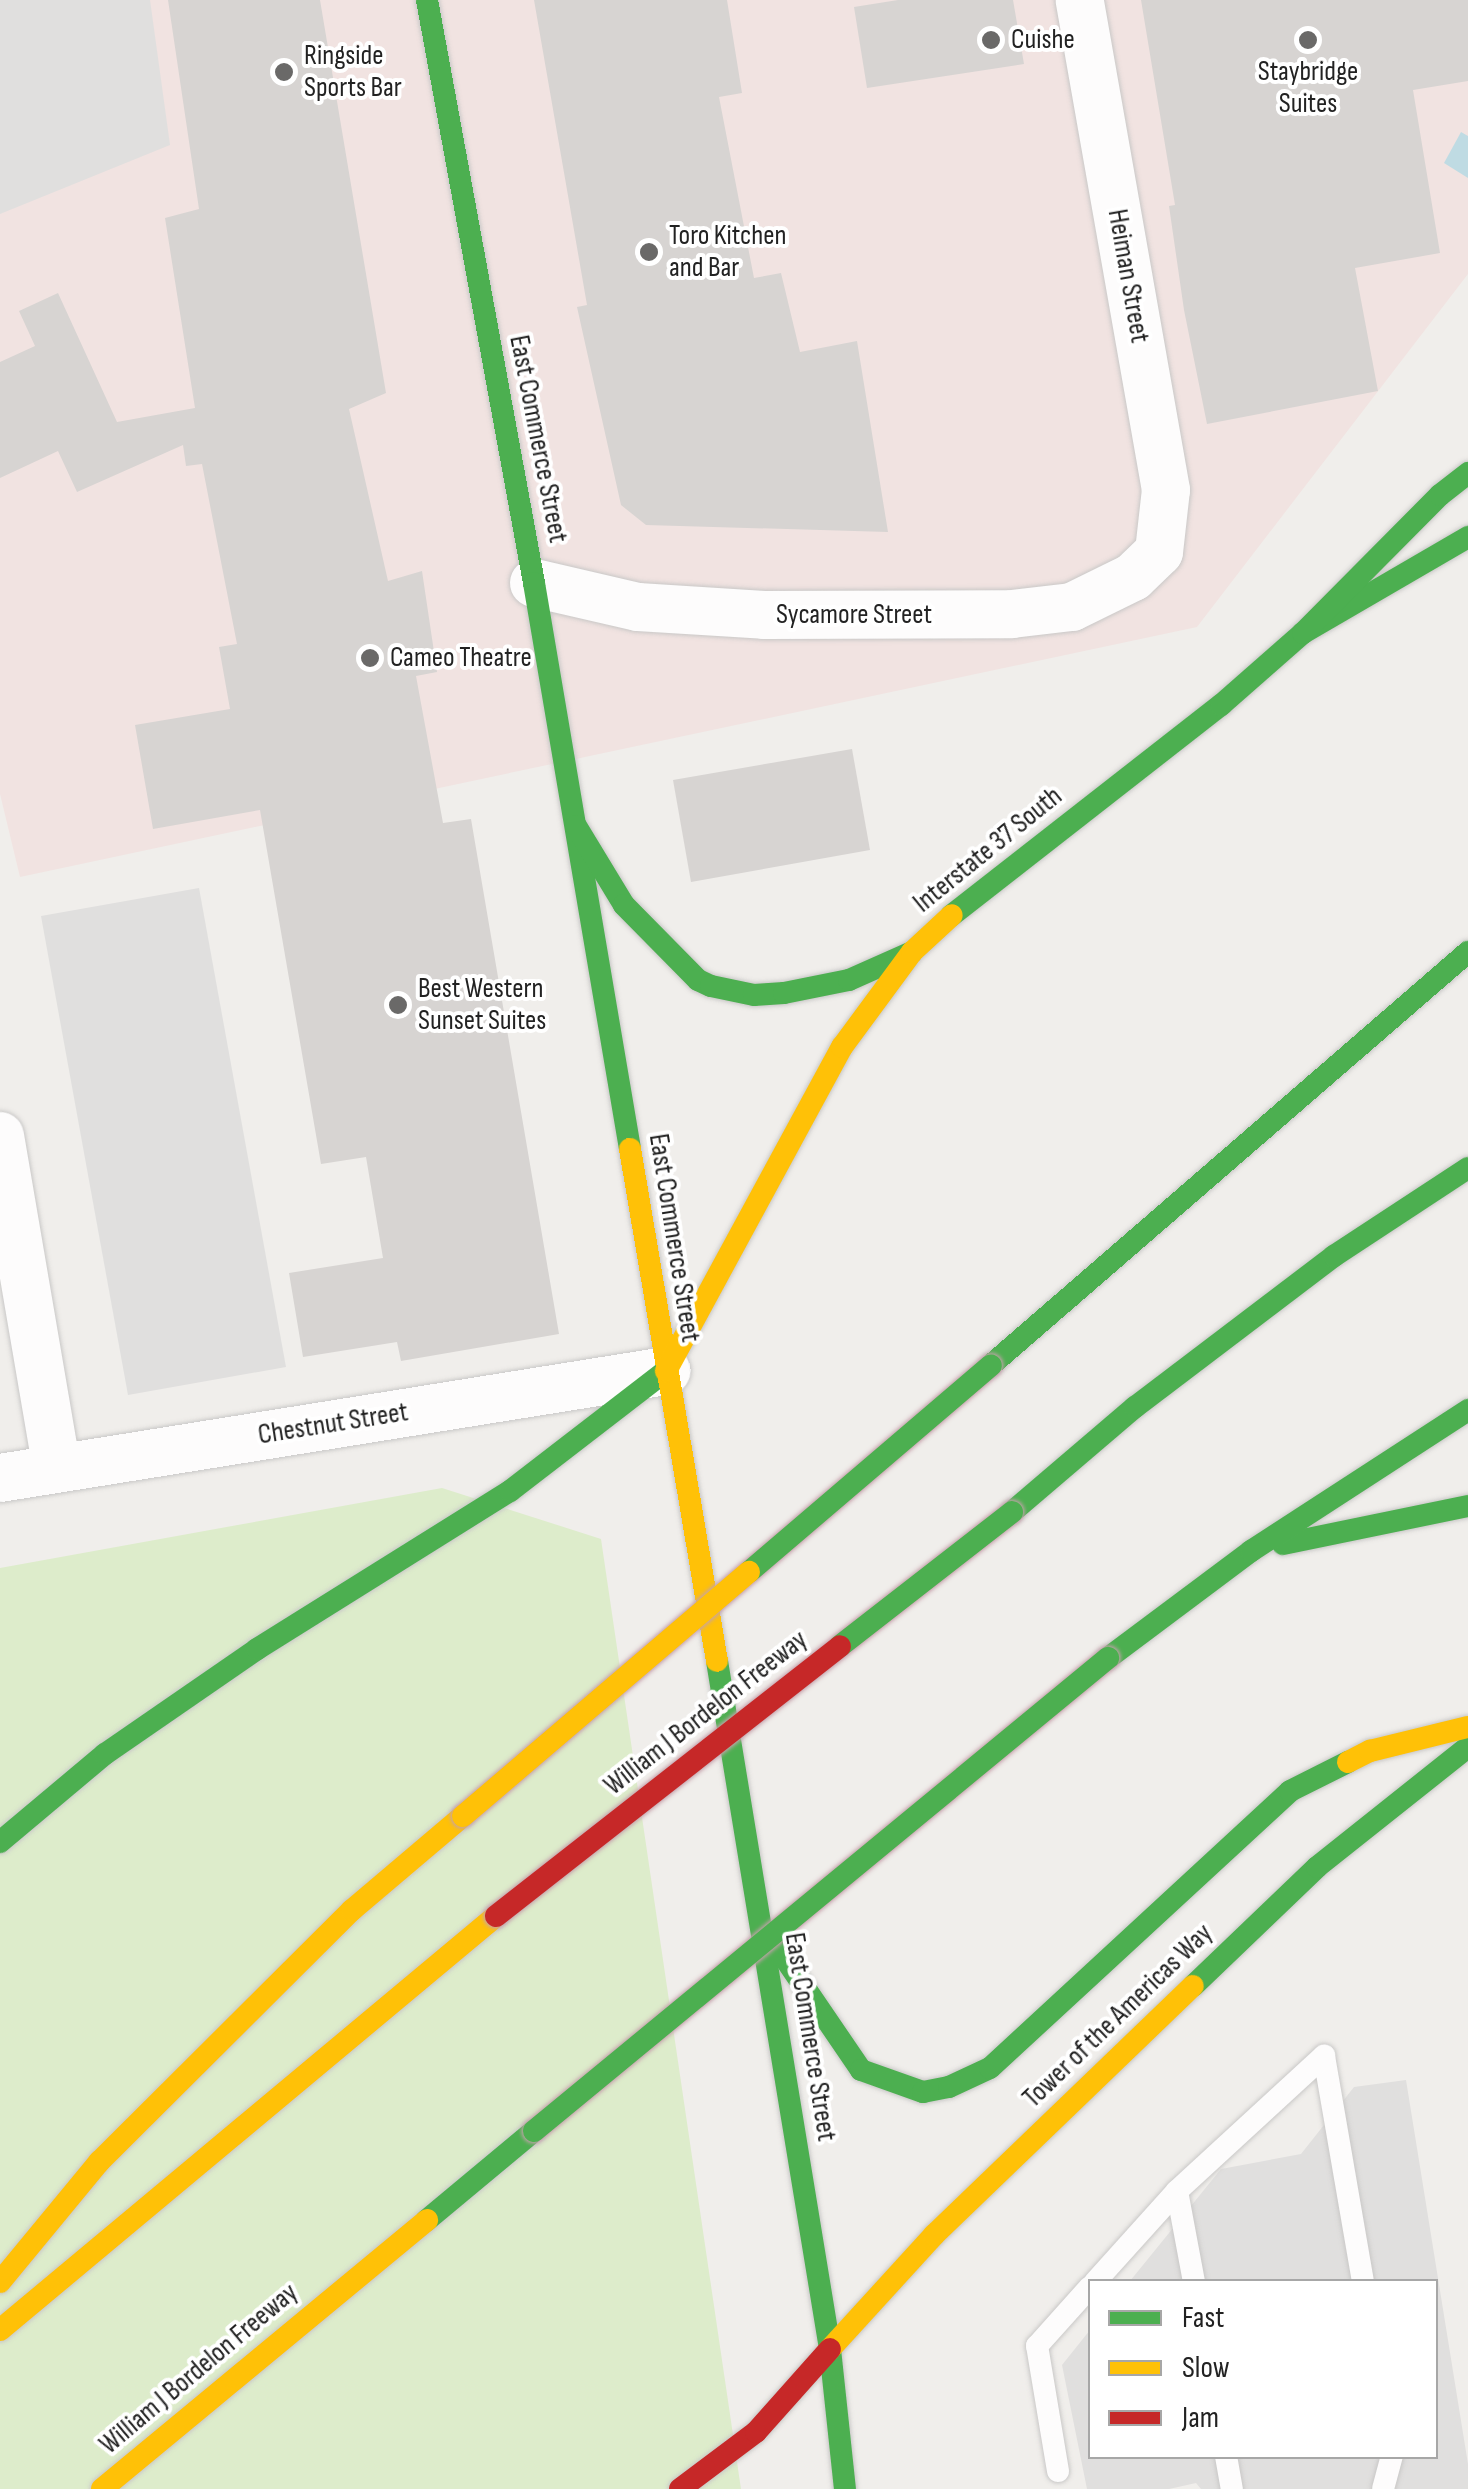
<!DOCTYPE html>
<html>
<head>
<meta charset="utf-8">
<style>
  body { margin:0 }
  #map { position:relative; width:1468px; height:2489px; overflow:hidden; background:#f0eeeb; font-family:"Sofia Sans Condensed",sans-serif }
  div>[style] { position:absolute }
  .commercial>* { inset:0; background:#f1e3e1 }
  .grass>* { inset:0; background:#ddeccb }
  .parking>* { inset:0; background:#e0dfde }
  .water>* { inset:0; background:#bfdbe3 }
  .building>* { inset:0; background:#d7d4d2 }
  .roads { filter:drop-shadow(0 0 2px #c9c8c7) drop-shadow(0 0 2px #c9c8c7) }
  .lane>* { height:22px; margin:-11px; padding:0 11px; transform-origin:11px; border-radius:11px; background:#fdfcfc }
  .street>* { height:48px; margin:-24px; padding:0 24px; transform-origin:24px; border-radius:24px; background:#fdfcfc }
  .fast>* { height:22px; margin:-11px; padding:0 11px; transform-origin:11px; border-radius:11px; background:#4caf50 }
  .slow>* { height:22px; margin:-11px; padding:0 11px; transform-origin:11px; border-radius:11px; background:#ffc107 }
  .jam>* { height:22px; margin:-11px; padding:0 11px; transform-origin:11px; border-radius:11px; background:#c62828 }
  .bridges { filter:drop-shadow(0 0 2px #c5a2ac) drop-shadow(0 0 2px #c5a2ac) }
  .fast-bridge>* { height:22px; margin:-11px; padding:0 11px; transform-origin:11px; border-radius:11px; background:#4caf50 }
  .slow-bridge>* { height:22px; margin:-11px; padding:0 11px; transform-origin:11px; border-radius:11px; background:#ffc107 }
  .jam-bridge>* { height:22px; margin:-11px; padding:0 11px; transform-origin:11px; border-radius:11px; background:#c62828 }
  .dots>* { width:28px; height:28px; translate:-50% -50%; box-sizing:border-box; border:5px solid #fff; border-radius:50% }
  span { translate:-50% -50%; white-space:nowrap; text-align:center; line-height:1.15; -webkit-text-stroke:8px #fff; paint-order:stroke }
  .poi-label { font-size:28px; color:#222 }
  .left { translate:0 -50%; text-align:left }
  .street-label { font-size:28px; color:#222 }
  .legend { position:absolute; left:1088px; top:2279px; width:350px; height:180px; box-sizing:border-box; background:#fff; border:2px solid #a7a7a7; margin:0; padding:12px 18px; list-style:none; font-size:30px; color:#222 }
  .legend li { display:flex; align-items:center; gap:20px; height:50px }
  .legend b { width:50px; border:2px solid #a7a7a7 }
</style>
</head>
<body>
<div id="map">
  <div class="commercial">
    <i style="clip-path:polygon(0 0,1468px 0,1468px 274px,1197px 627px,20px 877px,0 794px)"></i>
  </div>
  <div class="grass">
    <i style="clip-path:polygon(442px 1488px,601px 1539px,741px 2489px,0 2489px,0 1568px)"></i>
  </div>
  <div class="parking">
    <i style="clip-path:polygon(0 0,150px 0,170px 145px,0 214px)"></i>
    <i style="clip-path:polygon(199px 888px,286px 1367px,128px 1395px,41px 916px)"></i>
    <i style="clip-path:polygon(1406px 2080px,1468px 2464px,1468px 2489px,1201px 2489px,1196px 2483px,1169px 2489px,1087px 2489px,1062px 2365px,1090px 2330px,1090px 2456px,1436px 2456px,1436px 2282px,1130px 2281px,1221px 2169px,1301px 2154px,1354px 2087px)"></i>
  </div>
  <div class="water">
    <i style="clip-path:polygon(1461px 132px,1468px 136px,1468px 178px,1444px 163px)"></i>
  </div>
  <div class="building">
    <i style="clip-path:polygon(168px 0,320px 0,386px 393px,349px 409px,388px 581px,422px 571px,437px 672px,416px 676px,443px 823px,471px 819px,559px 1334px,401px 1361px,397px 1342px,303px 1357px,289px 1273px,383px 1258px,366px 1157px,321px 1164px,260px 810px,153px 829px,135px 725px,230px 709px,219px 647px,237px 644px,202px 464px,186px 466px,183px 445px,77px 492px,58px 451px,0 478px,0 362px,35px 346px,19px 311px,58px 293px,117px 422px,195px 408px,165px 218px,199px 209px)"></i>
    <i style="clip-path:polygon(534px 0,727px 0,742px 93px,719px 97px,754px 278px,781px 273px,800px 352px,857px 341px,888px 532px,646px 525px,621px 505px,577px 307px,587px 305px)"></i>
    <i style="clip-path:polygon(898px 0,1013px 0,1024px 64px,867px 88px,854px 7px)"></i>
    <i style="clip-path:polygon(1141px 0,1468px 0,1468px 81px,1413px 90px,1440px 253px,1355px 268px,1378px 391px,1207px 424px,1184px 310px,1169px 206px,1175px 205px)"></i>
    <i style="clip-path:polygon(852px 749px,870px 850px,691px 882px,673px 780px)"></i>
  </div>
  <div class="roads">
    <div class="lane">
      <i style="left:1324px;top:2056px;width:229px;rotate:80.2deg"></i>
      <i style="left:1177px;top:2191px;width:93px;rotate:79.4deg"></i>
      <i style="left:1095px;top:2282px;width:122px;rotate:-48deg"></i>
      <i style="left:1177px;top:2191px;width:200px;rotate:-42.6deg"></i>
      <i style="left:1226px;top:2456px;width:34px;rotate:80deg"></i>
      <i style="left:1058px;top:2471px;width:127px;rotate:-99.5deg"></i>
      <i style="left:1037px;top:2346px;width:79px;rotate:-48.1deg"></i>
      <i style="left:1383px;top:2489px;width:34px;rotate:-75deg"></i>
    </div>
    <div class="street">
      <i style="left:534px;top:583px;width:107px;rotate:13deg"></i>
      <i style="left:638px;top:607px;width:126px;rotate:3.6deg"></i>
      <i style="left:764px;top:615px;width:248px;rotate:-0.2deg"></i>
      <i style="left:1012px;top:614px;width:60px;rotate:-6.7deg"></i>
      <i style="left:1072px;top:607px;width:68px;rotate:-26.2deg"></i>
      <i style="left:1133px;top:577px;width:36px;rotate:-44deg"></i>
      <i style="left:1159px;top:552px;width:62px;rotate:-83.6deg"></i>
      <i style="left:1166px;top:490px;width:497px;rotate:-100deg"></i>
      <i style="left:0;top:1136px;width:337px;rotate:80.3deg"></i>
      <i style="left:0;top:1478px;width:675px;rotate:-9.13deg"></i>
    </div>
    <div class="fast">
      <i style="left:427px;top:0;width:593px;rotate:79.6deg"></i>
      <i style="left:534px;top:583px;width:574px;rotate:80.37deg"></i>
      <i style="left:1303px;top:633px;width:191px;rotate:-30.2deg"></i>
      <i style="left:576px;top:826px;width:92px;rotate:58.7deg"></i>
      <i style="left:624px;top:905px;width:105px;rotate:45.4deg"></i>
      <i style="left:698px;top:980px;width:14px;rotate:25deg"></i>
      <i style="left:711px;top:986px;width:44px;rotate:11.8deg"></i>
      <i style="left:754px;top:995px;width:30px;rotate:-4deg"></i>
      <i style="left:784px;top:993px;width:66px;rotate:-11.3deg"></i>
      <i style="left:849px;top:980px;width:69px;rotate:-24deg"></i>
      <i style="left:952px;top:915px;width:341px;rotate:-38deg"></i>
      <i style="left:1221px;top:705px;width:109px;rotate:-41.3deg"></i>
      <i style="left:1303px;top:633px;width:194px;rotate:-45.2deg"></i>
      <i style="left:1440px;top:495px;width:36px;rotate:-38deg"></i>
      <i style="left:991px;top:1365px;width:631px;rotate:-40.89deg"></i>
      <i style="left:1012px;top:1512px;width:162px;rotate:-40.5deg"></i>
      <i style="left:1135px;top:1407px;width:250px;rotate:-37.2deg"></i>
      <i style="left:1334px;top:1256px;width:160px;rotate:-33.3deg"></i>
      <i style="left:1283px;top:1544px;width:189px;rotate:-11.6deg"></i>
      <i style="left:1108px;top:1658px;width:179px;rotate:-36.8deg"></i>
      <i style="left:1251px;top:1551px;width:259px;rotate:-33deg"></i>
      <i style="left:717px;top:1661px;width:697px;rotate:80.67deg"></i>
      <i style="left:830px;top:2349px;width:141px;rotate:83.9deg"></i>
      <i style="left:0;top:1842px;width:137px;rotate:-40deg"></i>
      <i style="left:105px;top:1754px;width:185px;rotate:-34.6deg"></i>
      <i style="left:257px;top:1649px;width:298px;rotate:-32deg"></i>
      <i style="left:510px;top:1491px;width:197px;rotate:-37.6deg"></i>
      <i style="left:773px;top:1941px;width:156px;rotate:55.7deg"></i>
      <i style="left:861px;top:2070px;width:66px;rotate:19.5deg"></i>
      <i style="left:923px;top:2092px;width:26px;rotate:-11deg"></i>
      <i style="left:949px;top:2087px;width:45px;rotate:-24.9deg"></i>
      <i style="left:990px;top:2068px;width:408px;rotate:-42.7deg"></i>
      <i style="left:1290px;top:1791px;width:65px;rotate:-26.6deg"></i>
      <i style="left:1193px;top:1986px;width:172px;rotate:-43.8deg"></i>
      <i style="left:1317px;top:1867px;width:193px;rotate:-38.5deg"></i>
      <i style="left:427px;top:2220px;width:139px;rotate:-39.8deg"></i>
    </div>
    <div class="slow">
      <i style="left:630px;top:1149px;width:519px;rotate:80.36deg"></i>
      <i style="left:666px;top:1371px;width:369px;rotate:-61.5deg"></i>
      <i style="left:842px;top:1047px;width:118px;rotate:-53.6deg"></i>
      <i style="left:912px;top:952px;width:54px;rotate:-42.8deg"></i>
      <i style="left:1348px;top:1762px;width:25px;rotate:-27deg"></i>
      <i style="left:1370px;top:1751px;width:101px;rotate:-13.8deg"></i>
      <i style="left:0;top:2282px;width:156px;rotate:-50.5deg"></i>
      <i style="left:99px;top:2162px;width:357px;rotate:-44.9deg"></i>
      <i style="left:352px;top:1910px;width:145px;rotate:-40.3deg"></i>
      <i style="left:0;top:2330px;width:646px;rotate:-39.85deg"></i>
      <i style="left:830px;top:2349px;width:154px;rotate:-47.6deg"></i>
      <i style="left:934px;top:2235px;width:359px;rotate:-43.9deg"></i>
      <i style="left:102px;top:2489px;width:422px;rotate:-39.6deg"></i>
    </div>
    <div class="jam">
      <i style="left:680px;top:2489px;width:95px;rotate:-36.9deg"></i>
      <i style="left:756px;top:2432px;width:111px;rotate:-48.3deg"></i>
    </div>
  </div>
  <div class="bridges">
    <div class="fast-bridge">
      <i style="left:749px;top:1572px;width:318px;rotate:-40.5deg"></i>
      <i style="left:840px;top:1646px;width:218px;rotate:-37.9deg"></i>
      <i style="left:534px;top:2131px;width:744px;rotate:-39.49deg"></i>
    </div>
    <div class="slow-bridge">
      <i style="left:463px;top:1816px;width:376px;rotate:-40.5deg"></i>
    </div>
    <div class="jam-bridge">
      <i style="left:496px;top:1916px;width:437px;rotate:-38.1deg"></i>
    </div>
  </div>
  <div class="dots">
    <i style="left:991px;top:40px;background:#6a6968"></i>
    <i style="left:1308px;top:40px;background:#6a6968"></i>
    <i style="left:284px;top:72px;background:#6a6968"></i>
    <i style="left:649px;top:252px;background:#6a6968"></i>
    <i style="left:370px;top:658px;background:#6a6968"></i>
    <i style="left:398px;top:1005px;background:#6a6968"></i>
  </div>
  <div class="poi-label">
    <span class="left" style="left:1011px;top:40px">Cuishe</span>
    <span class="left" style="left:304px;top:72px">Ringside<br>Sports Bar</span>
    <span style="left:1308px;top:88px">Staybridge<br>Suites</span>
    <span class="left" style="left:669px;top:252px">Toro Kitchen<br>and Bar</span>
    <span class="left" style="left:390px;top:658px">Cameo Theatre</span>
    <span class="left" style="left:418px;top:1005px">Best Western<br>Sunset Suites</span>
  </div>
  <div class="street-label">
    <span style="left:1128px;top:276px;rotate:80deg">Heiman Street</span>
    <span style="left:538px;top:439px;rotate:79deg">East Commerce Street</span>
    <span style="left:854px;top:615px">Sycamore Street</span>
    <span style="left:988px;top:850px;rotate:-39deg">Interstate 37 South</span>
    <span style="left:674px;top:1238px;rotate:81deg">East Commerce Street</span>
    <span style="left:333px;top:1424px;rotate:-9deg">Chestnut Street</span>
    <span style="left:706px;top:1713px;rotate:-38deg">William J Bordelon Freeway</span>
    <span style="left:1118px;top:2016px;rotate:-44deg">Tower of the Americas Way</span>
    <span style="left:810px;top:2037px;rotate:81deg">East Commerce Street</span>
    <span style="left:199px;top:2369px;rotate:-40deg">William J Bordelon Freeway</span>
  </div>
  <ul class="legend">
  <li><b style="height:12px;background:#4caf50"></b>Fast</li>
  <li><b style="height:12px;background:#ffc107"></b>Slow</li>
  <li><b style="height:12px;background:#c62828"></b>Jam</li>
  </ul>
</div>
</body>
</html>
